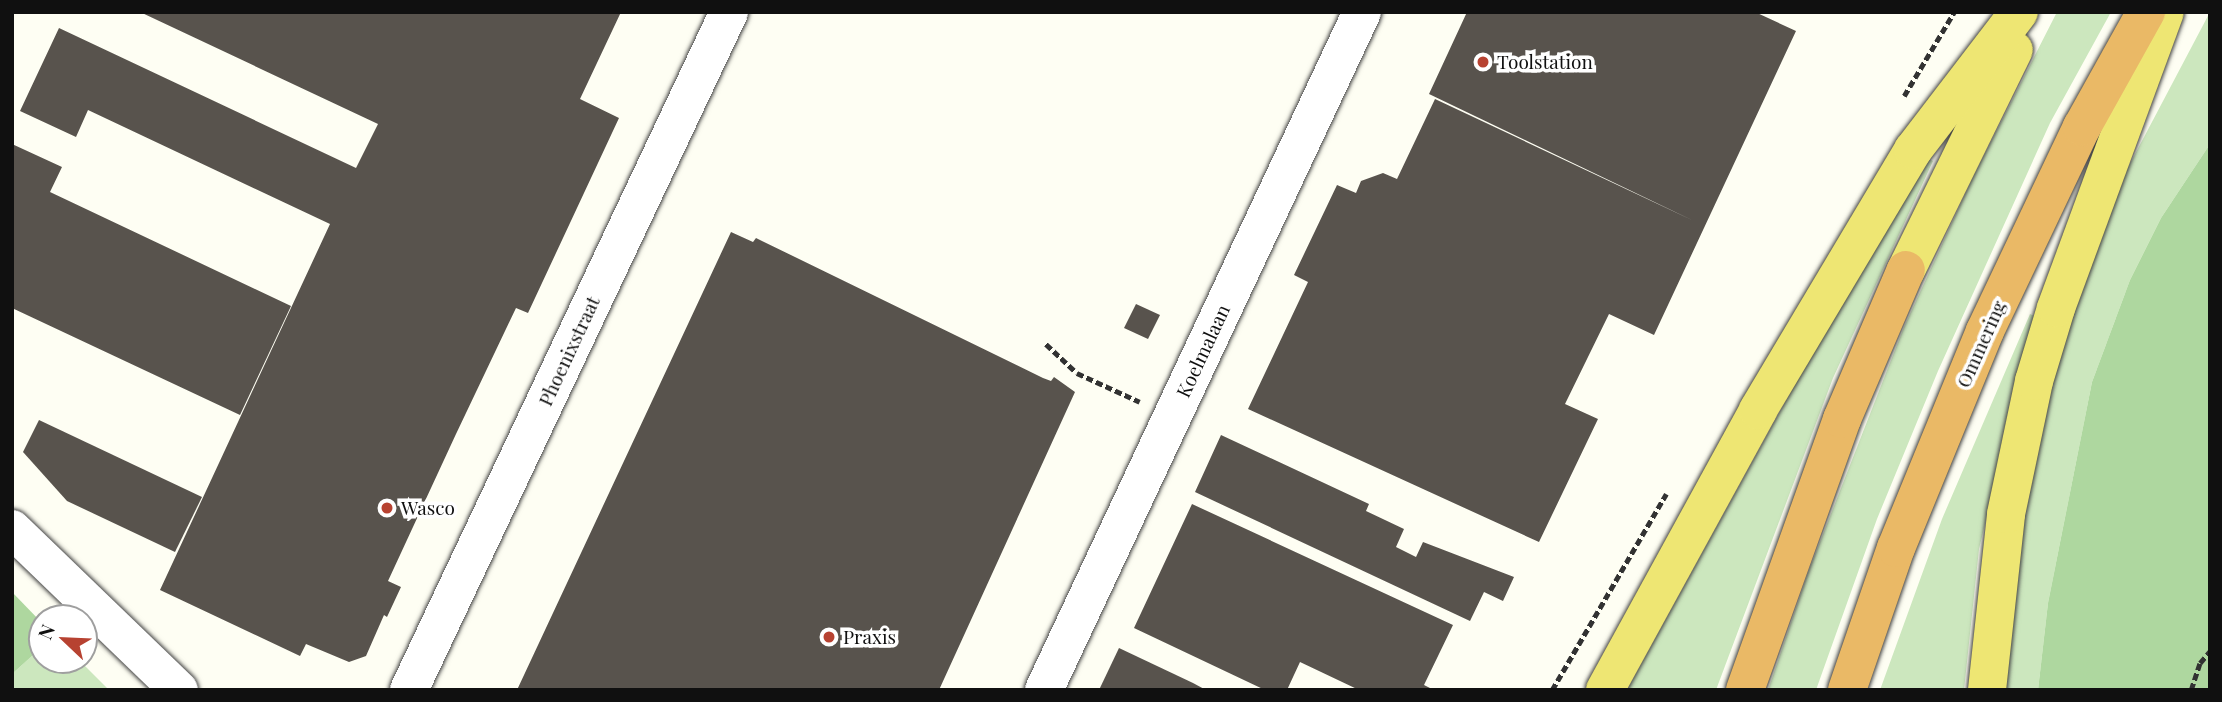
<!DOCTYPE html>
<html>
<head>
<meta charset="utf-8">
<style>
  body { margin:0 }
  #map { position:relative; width:2222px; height:702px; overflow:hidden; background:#fefef3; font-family:"Playfair Display",serif }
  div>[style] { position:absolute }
  .green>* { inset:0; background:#cce7be }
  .forest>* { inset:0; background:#aed79f }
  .building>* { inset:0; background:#58534d }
  .path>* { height:4.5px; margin-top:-2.25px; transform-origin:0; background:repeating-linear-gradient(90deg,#323232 0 7px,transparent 0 10.5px) }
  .roads { filter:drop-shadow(0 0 2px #434343) drop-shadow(0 0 2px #434343) }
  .minor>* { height:38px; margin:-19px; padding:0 19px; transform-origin:19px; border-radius:19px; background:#fff }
  .major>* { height:38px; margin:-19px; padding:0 19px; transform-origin:19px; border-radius:19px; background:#eee673 }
  .highway>* { height:38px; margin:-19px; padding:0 19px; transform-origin:19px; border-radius:19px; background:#eab966 }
  .dots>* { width:19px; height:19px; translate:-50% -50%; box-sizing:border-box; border:4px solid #fff; border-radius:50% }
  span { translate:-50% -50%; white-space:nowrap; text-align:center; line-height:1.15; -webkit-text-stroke:7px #fff; paint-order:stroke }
  .poi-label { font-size:19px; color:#101010 }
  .left { translate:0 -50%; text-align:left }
  .street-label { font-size:19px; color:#101010 }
  .frame { position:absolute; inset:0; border:14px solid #101010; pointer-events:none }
  .north { position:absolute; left:28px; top:604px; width:70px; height:70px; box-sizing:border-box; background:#fff; border:2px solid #9f9f9f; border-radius:50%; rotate:293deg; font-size:19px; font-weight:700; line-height:28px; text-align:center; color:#101010 }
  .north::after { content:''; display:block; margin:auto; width:24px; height:32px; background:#b74231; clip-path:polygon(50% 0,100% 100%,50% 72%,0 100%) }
</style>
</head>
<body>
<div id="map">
  <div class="green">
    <i style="clip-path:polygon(2057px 12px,2111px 12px,2050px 123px,1938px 371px,1877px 519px,1816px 690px,1768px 690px,1809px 570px,1904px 327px,1973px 177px)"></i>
    <i style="clip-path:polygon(2210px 12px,2210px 144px,2161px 218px,2130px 280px,2092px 382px,2048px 603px,2038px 690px,2004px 690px,2017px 548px,2055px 358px,2124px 175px)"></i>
    <i style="clip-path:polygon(1921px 155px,1933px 161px,1833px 378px,1716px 690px,1627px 690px)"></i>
    <i style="clip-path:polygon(2030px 314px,2041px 319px,2009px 425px,1979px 549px,1964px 690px,1880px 690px,1942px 519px)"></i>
    <i style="clip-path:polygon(42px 647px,42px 660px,79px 660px,109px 690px,12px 690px,12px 674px)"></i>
  </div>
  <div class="forest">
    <i style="clip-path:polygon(2210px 144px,2210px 690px,2038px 690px,2048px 603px,2092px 382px,2130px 280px,2161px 218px)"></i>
    <i style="clip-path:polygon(12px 592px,42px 623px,42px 647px,12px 674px)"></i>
  </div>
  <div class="building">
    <i style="clip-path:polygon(140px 12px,621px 12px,580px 99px,619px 118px,528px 313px,516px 308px,456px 434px,388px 581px,401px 587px,387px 617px,384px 615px,366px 656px,349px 662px,306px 644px,300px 656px,160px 590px,330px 224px,88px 110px,76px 137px,20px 111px,59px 28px,356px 168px,378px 124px)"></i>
    <i style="clip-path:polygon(1467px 12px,1755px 12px,1796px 31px,1654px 335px,1609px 314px,1565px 404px,1598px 419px,1539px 542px,1248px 409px,1308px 282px,1294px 275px,1337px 185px,1356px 193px,1361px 181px,1383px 173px,1397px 179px,1435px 99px,1694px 221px,1429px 94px)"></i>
    <i style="clip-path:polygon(12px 144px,62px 167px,50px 192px,291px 306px,240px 415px,12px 308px)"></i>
    <i style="clip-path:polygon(731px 232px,753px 242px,756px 238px,1043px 378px,1051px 381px,1054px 377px,1075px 392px,939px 690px,517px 690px)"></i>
    <i style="clip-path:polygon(1136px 304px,1160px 315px,1148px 339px,1124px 328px)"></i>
    <i style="clip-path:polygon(39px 420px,202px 497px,175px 552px,67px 501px,23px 452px)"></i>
    <i style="clip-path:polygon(1221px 435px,1369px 504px,1366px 511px,1404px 529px,1396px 547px,1416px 557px,1423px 542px,1514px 577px,1503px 601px,1484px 592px,1470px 621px,1195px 492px)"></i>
    <i style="clip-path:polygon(1192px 504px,1453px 625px,1424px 685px,1434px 690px,1359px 690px,1300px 662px,1287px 690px,1265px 690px,1134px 628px)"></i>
    <i style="clip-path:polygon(1119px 648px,1193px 683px,1206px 690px,1099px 690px)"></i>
  </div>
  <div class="path">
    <i style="left:1904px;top:96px;width:98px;rotate:-59.2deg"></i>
    <i style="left:1046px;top:344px;width:42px;rotate:43.1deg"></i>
    <i style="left:1077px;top:373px;width:69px;rotate:24.7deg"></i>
    <i style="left:1552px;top:690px;width:227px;rotate:-59.8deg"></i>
    <i style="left:2191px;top:690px;width:28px;rotate:-72deg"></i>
    <i style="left:2200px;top:663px;width:16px;rotate:-50deg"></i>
  </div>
  <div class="roads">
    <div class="minor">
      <i style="left:12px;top:529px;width:232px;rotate:44deg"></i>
      <i style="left:409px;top:690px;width:750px;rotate:-64.73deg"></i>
      <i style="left:1044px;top:690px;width:749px;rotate:-64.87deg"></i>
    </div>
    <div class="major">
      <i style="left:1906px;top:270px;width:245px;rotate:-63.9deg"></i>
      <i style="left:1605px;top:690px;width:319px;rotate:-61.3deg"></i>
      <i style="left:1758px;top:410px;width:303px;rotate:-59.2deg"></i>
      <i style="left:1913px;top:150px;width:174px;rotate:-52.5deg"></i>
      <i style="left:1987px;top:690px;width:177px;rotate:-83.8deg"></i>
      <i style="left:2006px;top:514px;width:136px;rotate:-78.1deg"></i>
      <i style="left:2034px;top:381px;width:76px;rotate:-73.2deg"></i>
      <i style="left:2056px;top:308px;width:315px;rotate:-69.8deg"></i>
    </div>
    <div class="highway">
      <i style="left:1745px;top:690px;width:288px;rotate:-70.3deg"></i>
      <i style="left:1842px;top:419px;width:162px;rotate:-66.8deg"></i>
      <i style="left:1847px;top:690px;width:150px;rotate:-71deg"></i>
      <i style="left:1896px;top:548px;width:235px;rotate:-67.7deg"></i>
      <i style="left:1985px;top:331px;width:226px;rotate:-64.6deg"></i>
      <i style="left:2082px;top:127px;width:132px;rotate:-60.9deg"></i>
    </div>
  </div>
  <div class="dots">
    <i style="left:1483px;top:62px;background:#b74231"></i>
    <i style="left:387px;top:508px;background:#b74231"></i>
    <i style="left:829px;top:637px;background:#b74231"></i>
  </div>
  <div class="poi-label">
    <span class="left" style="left:1497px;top:62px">Toolstation</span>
    <span class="left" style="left:401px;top:508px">Wasco</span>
    <span class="left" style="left:843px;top:637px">Praxis</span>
  </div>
  <div class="street-label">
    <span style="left:1981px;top:344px;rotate:-66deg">Ommering</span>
    <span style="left:569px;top:351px;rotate:-65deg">Phoenixstraat</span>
    <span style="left:1203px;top:351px;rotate:-65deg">Koelmalaan</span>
  </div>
  <div class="frame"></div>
  <div class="north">N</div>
</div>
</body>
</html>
